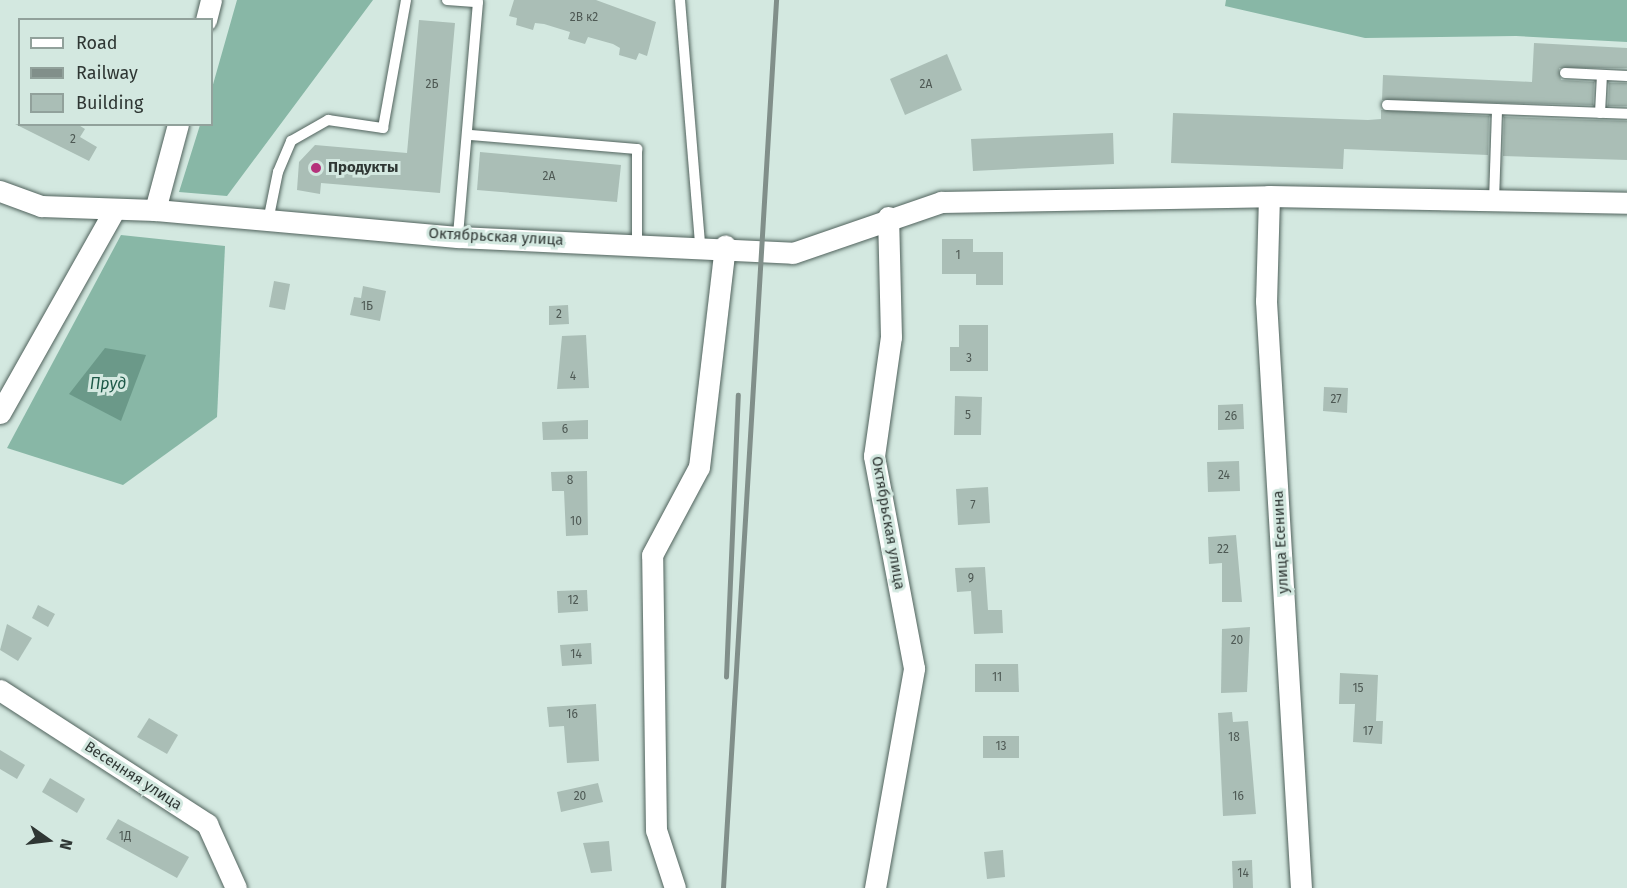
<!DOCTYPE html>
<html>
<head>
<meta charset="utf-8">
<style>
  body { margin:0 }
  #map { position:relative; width:1627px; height:888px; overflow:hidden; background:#d3e8e0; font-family:"Fira Sans",sans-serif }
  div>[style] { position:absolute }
  .forest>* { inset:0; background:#88b7a6 }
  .water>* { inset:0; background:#6b9989 }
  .building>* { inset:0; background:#aabeb6 }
  .roads { filter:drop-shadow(0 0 2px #50625c) drop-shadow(0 0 2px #50625c) }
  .lane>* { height:10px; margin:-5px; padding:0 5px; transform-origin:5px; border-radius:5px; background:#fff }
  .street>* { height:21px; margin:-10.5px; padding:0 10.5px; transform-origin:10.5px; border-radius:10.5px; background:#fff }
  .rail>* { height:4.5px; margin:-2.25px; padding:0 2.25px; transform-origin:2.25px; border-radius:2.25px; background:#818f8a }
  .dots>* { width:16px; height:16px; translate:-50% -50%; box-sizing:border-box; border:3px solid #d3e8e0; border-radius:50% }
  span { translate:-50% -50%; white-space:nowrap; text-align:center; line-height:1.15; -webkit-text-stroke:6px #d3e8e0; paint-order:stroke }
  .number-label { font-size:12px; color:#4e5954 }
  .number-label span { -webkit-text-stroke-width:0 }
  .poi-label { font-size:15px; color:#2f3734; font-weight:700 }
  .left { translate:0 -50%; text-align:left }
  .street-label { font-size:15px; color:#2f3734 }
  .water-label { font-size:16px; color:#1d5948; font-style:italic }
  .legend { position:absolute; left:18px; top:18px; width:195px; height:108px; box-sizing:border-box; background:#d3e8e0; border:2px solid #91a19b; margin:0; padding:8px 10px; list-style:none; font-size:18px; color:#2f3734 }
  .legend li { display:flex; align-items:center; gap:12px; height:30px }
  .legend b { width:30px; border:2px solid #91a19b }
  .north { position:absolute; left:18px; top:810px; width:60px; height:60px; -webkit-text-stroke:4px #d3e8e0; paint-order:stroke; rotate:104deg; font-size:16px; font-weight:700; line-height:24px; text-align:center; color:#2f3734 }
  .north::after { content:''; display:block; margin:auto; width:21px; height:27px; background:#2f3734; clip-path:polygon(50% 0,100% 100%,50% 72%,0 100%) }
</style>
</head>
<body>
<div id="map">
  <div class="forest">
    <i style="clip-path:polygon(237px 0,373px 0,227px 196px,179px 192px,200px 125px,212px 124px,212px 88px)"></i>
    <i style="clip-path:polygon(1226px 0,1627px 0,1627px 42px,1516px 36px,1365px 38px,1225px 6px)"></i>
    <i style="clip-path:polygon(121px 235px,225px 246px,217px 417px,123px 485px,7px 448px)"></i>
  </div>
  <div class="water">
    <i style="clip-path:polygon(105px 348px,146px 355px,121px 421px,69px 394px)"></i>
  </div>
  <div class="building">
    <i style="clip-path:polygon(514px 0,596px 0,656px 22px,647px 56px,639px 53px,636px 60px,619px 55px,620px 48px,613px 44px,588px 37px,585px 44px,568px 39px,570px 32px,544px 24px,535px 23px,533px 30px,516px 25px,517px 18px,509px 16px)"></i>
    <i style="clip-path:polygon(419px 20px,455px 23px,440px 193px,321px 183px,320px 194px,297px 190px,299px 162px,315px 145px,407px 153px)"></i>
    <i style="clip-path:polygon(1534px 43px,1627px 48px,1627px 68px,1559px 68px,1561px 80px,1594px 82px,1593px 105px,1382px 100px,1383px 75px,1532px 82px)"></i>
    <i style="clip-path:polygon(947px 54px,962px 90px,905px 115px,890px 79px)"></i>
    <i style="clip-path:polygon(1609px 83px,1627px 83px,1627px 106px,1608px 106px)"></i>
    <i style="clip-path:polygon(1381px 110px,1489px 116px,1488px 155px,1344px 149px,1343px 169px,1171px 163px,1173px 113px,1368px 120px,1381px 119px)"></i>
    <i style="clip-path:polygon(1504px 117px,1627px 121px,1627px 160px,1503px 156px)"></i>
    <i style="clip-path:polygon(15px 124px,77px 124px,85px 129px,80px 137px,97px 147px,89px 161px)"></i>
    <i style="clip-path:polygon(1113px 133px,1114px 164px,973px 171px,971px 139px)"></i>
    <i style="clip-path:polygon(480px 152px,621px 165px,617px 202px,477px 190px)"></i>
    <i style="clip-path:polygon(942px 239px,973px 239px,973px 252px,1003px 252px,1003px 285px,976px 285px,976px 274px,942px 274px)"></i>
    <i style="clip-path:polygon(274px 281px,290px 284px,285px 310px,269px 307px)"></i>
    <i style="clip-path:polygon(363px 286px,386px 291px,380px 321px,350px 315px,354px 297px,361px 298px)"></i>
    <i style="clip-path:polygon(568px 305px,569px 324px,549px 325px,549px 306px)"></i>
    <i style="clip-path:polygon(959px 325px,988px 325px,988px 371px,950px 371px,950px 347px,959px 347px)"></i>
    <i style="clip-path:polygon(586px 335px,589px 388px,557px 389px,562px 336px)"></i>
    <i style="clip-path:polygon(1324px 387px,1348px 388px,1347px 413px,1323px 411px)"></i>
    <i style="clip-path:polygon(955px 396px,982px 397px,981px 435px,954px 435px)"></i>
    <i style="clip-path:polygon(1243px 404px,1244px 429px,1218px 430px,1218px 405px)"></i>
    <i style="clip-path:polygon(588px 420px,588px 439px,543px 440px,542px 422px)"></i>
    <i style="clip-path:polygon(1239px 461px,1240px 491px,1208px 492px,1207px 462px)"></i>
    <i style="clip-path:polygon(587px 471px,588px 535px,566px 536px,564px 491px,552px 491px,551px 472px)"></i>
    <i style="clip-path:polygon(988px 487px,990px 523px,958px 525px,956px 489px)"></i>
    <i style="clip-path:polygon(1236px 535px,1242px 602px,1222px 602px,1222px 563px,1209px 564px,1208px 537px)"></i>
    <i style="clip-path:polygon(985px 567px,988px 610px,1002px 610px,1003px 633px,974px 634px,971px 591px,957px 592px,955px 568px)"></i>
    <i style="clip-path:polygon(587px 590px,588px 611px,558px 613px,557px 591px)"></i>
    <i style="clip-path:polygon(38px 605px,55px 614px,48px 627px,32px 618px)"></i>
    <i style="clip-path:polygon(7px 624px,32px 638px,18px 661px,0 650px)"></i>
    <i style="clip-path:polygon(1250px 627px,1247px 692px,1221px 693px,1222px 629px)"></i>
    <i style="clip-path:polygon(591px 643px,592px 664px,562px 666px,560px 645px)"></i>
    <i style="clip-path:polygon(975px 664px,1018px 664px,1019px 692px,975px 692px)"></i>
    <i style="clip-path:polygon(1340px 673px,1378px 675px,1376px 721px,1383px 721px,1382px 744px,1353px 742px,1355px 704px,1339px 704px)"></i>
    <i style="clip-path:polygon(596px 704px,599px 761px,567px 763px,564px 726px,549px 727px,547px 707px)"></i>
    <i style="clip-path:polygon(1232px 712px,1233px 722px,1248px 721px,1256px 814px,1223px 816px,1218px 713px)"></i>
    <i style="clip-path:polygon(149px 718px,178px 735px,167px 754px,137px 737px)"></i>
    <i style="clip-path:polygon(983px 736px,1019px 736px,1019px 758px,983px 758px)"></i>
    <i style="clip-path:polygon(0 750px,25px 765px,17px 779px,0 769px)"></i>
    <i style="clip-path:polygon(50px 778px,85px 799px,77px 813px,42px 792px)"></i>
    <i style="clip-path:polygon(598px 783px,603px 802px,561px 812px,557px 792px)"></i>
    <i style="clip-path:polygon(118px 819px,189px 857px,177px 878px,106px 839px)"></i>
    <i style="clip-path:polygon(609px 841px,612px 871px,591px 873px,583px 843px)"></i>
    <i style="clip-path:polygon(1003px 850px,1005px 877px,987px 879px,984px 852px)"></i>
    <i style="clip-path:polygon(1252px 860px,1253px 888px,1233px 888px,1232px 861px)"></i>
  </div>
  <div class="roads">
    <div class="lane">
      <i style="left:447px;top:0;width:31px;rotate:4deg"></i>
      <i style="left:478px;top:2px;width:236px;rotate:94.9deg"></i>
      <i style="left:680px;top:0;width:246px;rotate:85.3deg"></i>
      <i style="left:1565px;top:73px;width:62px;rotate:2.8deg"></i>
      <i style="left:1387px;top:105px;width:240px;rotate:2.1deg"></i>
      <i style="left:1600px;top:113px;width:38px;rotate:-87deg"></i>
      <i style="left:470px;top:135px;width:168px;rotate:4.8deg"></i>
      <i style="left:637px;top:149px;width:94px;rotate:90deg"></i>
      <i style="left:1494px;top:201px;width:92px;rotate:-88.1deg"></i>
      <i style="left:268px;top:221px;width:50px;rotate:-78.5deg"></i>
      <i style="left:278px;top:172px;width:34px;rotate:-67deg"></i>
      <i style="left:291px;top:141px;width:43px;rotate:-29.6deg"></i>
      <i style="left:328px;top:120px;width:56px;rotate:8.3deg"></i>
      <i style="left:383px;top:128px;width:130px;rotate:-79.8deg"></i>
    </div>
    <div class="street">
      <i style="left:206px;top:20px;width:21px;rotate:-76deg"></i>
      <i style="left:0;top:191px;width:44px;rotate:20.1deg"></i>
      <i style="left:41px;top:206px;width:114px;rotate:2deg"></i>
      <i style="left:155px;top:210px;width:304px;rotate:5.1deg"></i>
      <i style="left:458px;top:237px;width:335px;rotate:2.7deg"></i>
      <i style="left:793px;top:253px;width:157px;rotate:-19deg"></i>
      <i style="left:941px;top:202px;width:328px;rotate:-1deg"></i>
      <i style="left:1269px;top:196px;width:358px;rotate:1.1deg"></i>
      <i style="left:1269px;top:196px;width:105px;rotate:91.6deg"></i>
      <i style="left:1266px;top:301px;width:588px;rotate:86.59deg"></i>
      <i style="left:155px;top:210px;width:89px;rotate:-75deg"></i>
      <i style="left:0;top:413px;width:234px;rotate:-60.6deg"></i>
      <i style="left:0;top:690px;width:247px;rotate:32.9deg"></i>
      <i style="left:207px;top:824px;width:70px;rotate:65.6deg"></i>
      <i style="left:675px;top:888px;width:61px;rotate:-108.1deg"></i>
      <i style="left:656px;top:830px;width:275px;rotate:-90.8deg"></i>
      <i style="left:652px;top:555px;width:100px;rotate:-61.9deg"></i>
      <i style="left:699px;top:467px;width:223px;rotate:-83.3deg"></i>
      <i style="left:875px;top:888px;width:223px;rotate:-79.9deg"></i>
      <i style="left:914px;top:668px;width:216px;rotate:-100.7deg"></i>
      <i style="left:874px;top:456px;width:120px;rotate:-81.9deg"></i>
      <i style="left:891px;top:337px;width:120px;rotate:-91.4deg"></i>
    </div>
  </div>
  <div class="rail">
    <i style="left:726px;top:677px;width:282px;rotate:-87.6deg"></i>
    <i style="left:723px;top:888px;width:890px;rotate:-86.58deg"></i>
  </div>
  <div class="dots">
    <i style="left:316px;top:168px;background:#b5327b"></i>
  </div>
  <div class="number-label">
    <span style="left:584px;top:18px">2В к2</span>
    <span style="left:432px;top:85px">2Б</span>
    <span style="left:926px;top:85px">2А</span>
    <span style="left:73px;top:140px">2</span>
    <span style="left:549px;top:177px">2А</span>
    <span style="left:958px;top:256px">1</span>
    <span style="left:367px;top:307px">1Б</span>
    <span style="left:559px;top:315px">2</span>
    <span style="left:969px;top:359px">3</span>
    <span style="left:573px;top:377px">4</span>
    <span style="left:1336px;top:400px">27</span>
    <span style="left:968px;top:416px">5</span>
    <span style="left:1231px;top:417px">26</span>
    <span style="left:565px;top:430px">6</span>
    <span style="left:1224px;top:476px">24</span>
    <span style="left:570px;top:481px">8</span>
    <span style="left:973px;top:506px">7</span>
    <span style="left:576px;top:522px">10</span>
    <span style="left:1223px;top:550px">22</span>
    <span style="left:971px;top:579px">9</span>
    <span style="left:573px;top:601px">12</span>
    <span style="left:1237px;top:641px">20</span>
    <span style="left:576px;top:655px">14</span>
    <span style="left:997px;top:678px">11</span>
    <span style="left:1358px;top:689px">15</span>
    <span style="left:572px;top:715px">16</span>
    <span style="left:1368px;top:732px">17</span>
    <span style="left:1234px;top:738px">18</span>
    <span style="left:1001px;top:747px">13</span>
    <span style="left:580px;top:797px">20</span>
    <span style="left:1238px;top:797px">16</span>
    <span style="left:125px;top:837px">1Д</span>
    <span style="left:1243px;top:874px">14</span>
  </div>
  <div class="poi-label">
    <span class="left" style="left:328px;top:168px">Продукты</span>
  </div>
  <div class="street-label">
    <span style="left:496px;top:237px;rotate:3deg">Октябрьская улица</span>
    <span style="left:888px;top:523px;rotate:80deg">Октябрьская улица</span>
    <span style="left:1281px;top:542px;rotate:-93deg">улица Есенина</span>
    <span style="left:133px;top:776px;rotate:33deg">Весенняя улица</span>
  </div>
  <div class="water-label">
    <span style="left:108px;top:384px">Пруд</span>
  </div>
  <ul class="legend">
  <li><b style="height:8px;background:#fff"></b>Road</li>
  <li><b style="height:8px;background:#818f8a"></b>Railway</li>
  <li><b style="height:16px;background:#aabeb6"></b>Building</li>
  </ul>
  <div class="north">N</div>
</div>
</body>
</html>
